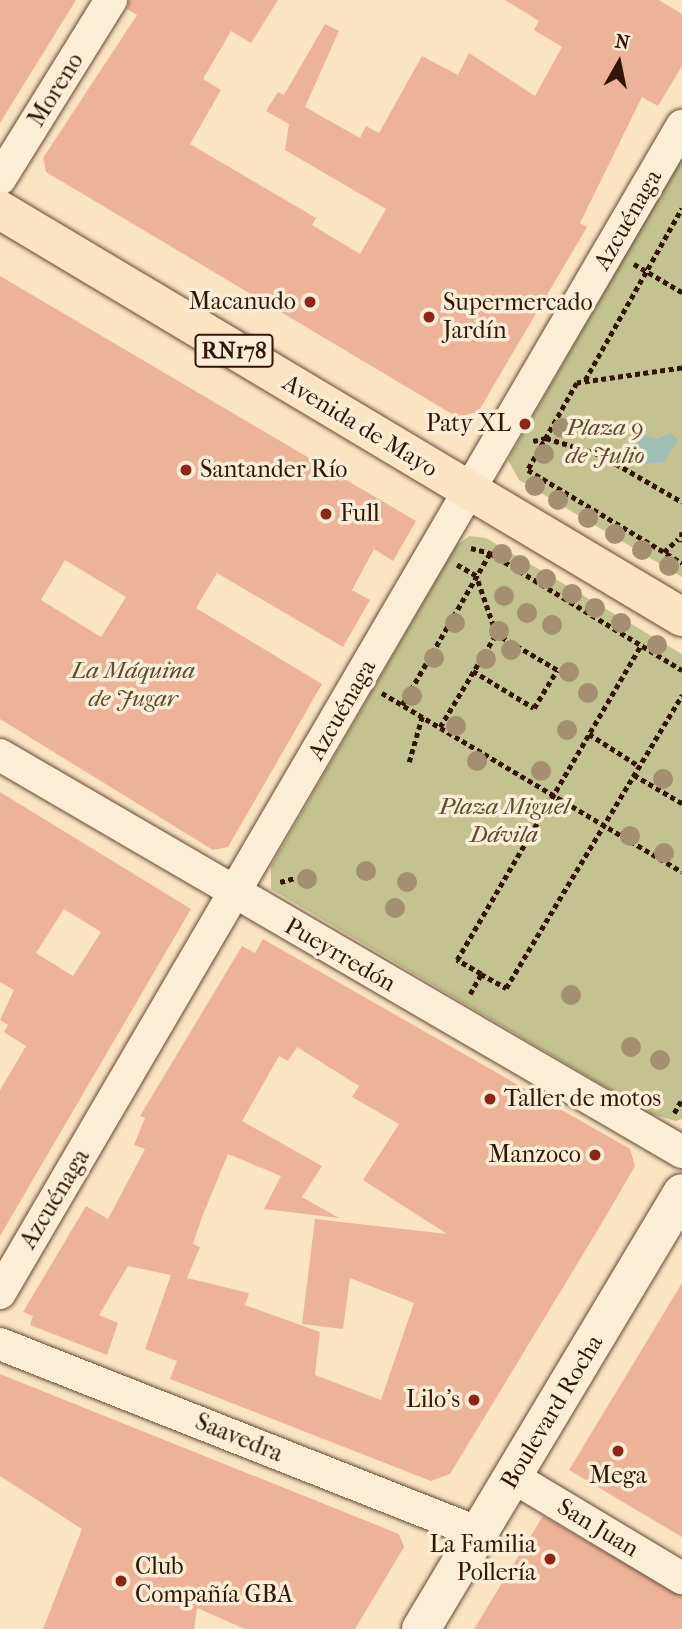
<!DOCTYPE html>
<html>
<head>
<meta charset="utf-8">
<style>
  body { margin:0 }
  #map { position:relative; width:682px; height:1629px; overflow:hidden; background:#fbe4c2; font-family:"IM FELL French Canon",serif }
  div>[style] { position:absolute }
  .green>* { inset:0; background:#c3c290 }
  .water>* { inset:0; background:#9fbeb4 }
  .building>* { inset:0; background:#edb399 }
  .path>* { height:4.5px; margin-top:-2.25px; transform-origin:0; background:repeating-linear-gradient(90deg,#321504 0 5px,transparent 0 8.5px) }
  .roads { filter:drop-shadow(0 0 2px #644934) drop-shadow(0 0 2px #644934) }
  .street>* { height:32px; margin:-16px; padding:0 16px; transform-origin:16px; border-radius:16px; background:#fcedd7 }
  .secondary>* { height:38px; margin:-19px; padding:0 19px; transform-origin:19px; border-radius:19px; background:#fcedd7 }
  .primary>* { height:38px; margin:-19px; padding:0 19px; transform-origin:19px; border-radius:19px; background:#fbe4c2 }
  .trees>* { width:20px; height:20px; margin:-10px; border-radius:50%; background:#a58f71 }
  .dots>* { width:19px; height:19px; translate:-50% -50%; box-sizing:border-box; border:4px solid #fcedd7; border-radius:50% }
  span { translate:-50% -50%; white-space:nowrap; text-align:center; line-height:1.15; -webkit-text-stroke:7px #fcedd7; paint-order:stroke }
  .shield-label span { padding:2px 5px; background:#fcedd7; border:2px solid; border-radius:5px; -webkit-text-stroke-width:0 }
  .shield-label { font-size:23px; color:#321504; font-weight:700 }
  .street-label { font-size:24px; color:#321504 }
  .poi-label { font-size:24px; color:#321504 }
  .right { translate:-100% -50%; text-align:right }
  .left { translate:0 -50%; text-align:left }
  .park-label { font-size:24px; color:#5e492e; font-style:italic }
  .north { position:absolute; left:584px; top:28px; width:70px; height:70px; -webkit-text-stroke:5px #fcedd7; paint-order:stroke; rotate:9deg; font-size:19px; font-weight:700; line-height:28px; text-align:center; color:#321504 }
  .north::after { content:''; display:block; margin:auto; width:24px; height:32px; background:#321504; clip-path:polygon(50% 0,100% 100%,50% 72%,0 100%) }
</style>
</head>
<body>
<div id="map">
  <div class="green">
    <i style="clip-path:polygon(682px 156px,682px 577px,519px 480px,508px 460px)"></i>
    <i style="clip-path:polygon(469px 536px,486px 538px,682px 654px,682px 1119px,676px 1121px,651px 1114px,271px 889px,271px 866px,456px 546px)"></i>
  </div>
  <div class="water">
    <i style="clip-path:polygon(635px 432px,657px 439px,671px 433px,678px 440px,664px 462px,637px 465px,620px 455px)"></i>
  </div>
  <div class="building">
    <i style="clip-path:polygon(0 0,76px 0,0 123px)"></i>
    <i style="clip-path:polygon(129px 0,278px 0,251px 43px,231px 31px,203px 79px,221px 90px,190px 144px,316px 218px,312px 225px,360px 254px,386px 209px,285px 150px,289px 124px,266px 111px,278px 92px,284px 95px,325px 24px,339px 31px,305px 107px,360px 138px,366px 126px,379px 133px,422px 56px,458px 75px,469px 53px,535px 96px,562px 47px,534px 30px,539px 21px,505px 0,659px 0,682px 14px,682px 66px,658px 106px,642px 97px,580px 223px,587px 227px,478px 412px,457px 417px,46px 172px,43px 158px,137px 15px,127px 9px)"></i>
    <i style="clip-path:polygon(evenodd,0 276px,416px 521px,393px 561px,374px 549px,352px 590px,370px 600px,343px 647px,217px 573px,196px 608px,322px 684px,228px 847px,213px 850px,0 719px,0 276px,65px 560px,126px 597px,101px 637px,41px 600px,65px 560px)"></i>
    <i style="clip-path:polygon(evenodd,0 792px,191px 909px,0 1236px,0 1090px,26px 1046px,4px 1032px,8px 1025px,0 1020px,14px 990px,0 982px,0 792px,64px 909px,101px 932px,73px 976px,36px 953px,64px 909px)"></i>
    <i style="clip-path:polygon(evenodd,263px 939px,630px 1149px,635px 1166px,599px 1228px,450px 1474px,431px 1481px,170px 1379px,177px 1361px,145px 1349px,171px 1275px,128px 1266px,99px 1315px,118px 1323px,107px 1355px,30px 1325px,33px 1316px,23px 1312px,86px 1206px,108px 1219px,145px 1149px,134px 1145px,145px 1118px,140px 1116px,242px 946px,255px 953px,263px 939px,297px 1047px,359px 1086px,352px 1097px,399px 1124px,363px 1180px,447px 1234px,315px 1219px,302px 1324px,343px 1329px,350px 1278px,414px 1303px,381px 1400px,315px 1375px,320px 1332px,245px 1305px,249px 1293px,187px 1278px,200px 1247px,193px 1244px,202px 1217px,228px 1154px,281px 1176px,264px 1209px,339px 1218px,302px 1197px,322px 1166px,242px 1121px,279px 1056px,288px 1061px,297px 1047px)"></i>
    <i style="clip-path:polygon(682px 1283px,682px 1537px,569px 1470px)"></i>
    <i style="clip-path:polygon(0 1374px,399px 1534px,404px 1547px,355px 1629px,245px 1629px,197px 1608px,194px 1629px,43px 1629px,82px 1529px,0 1476px)"></i>
    <i style="clip-path:polygon(543px 1516px,682px 1596px,682px 1629px,474px 1629px)"></i>
  </div>
  <div class="path">
    <i style="left:634px;top:264px;width:56px;rotate:30.3deg"></i>
    <i style="left:682px;top:368px;width:106px;rotate:171.9deg"></i>
    <i style="left:577px;top:383px;width:100px;rotate:119.4deg"></i>
    <i style="left:528px;top:470px;width:180px;rotate:31.1deg"></i>
    <i style="left:585px;top:380px;width:197px;rotate:-60.6deg"></i>
    <i style="left:533px;top:441px;width:13px;rotate:-13deg"></i>
    <i style="left:546px;top:438px;width:58px;rotate:17.2deg"></i>
    <i style="left:601px;top:455px;width:94px;rotate:30.1deg"></i>
    <i style="left:682px;top:532px;width:10px;rotate:90deg"></i>
    <i style="left:471px;top:548px;width:20px;rotate:15deg"></i>
    <i style="left:490px;top:553px;width:225px;rotate:31.4deg"></i>
    <i style="left:664px;top:552px;width:19px;rotate:-43deg"></i>
    <i style="left:473px;top:671px;width:71px;rotate:31.2deg"></i>
    <i style="left:534px;top:708px;width:44px;rotate:-58.8deg"></i>
    <i style="left:557px;top:670px;width:71px;rotate:-149.5deg"></i>
    <i style="left:382px;top:693px;width:349px;rotate:30.8deg"></i>
    <i style="left:402px;top:705px;width:176px;rotate:-59.9deg"></i>
    <i style="left:440px;top:727px;width:109px;rotate:-58.9deg"></i>
    <i style="left:496px;top:634px;width:61px;rotate:-109deg"></i>
    <i style="left:476px;top:576px;width:22px;rotate:-150deg"></i>
    <i style="left:589px;top:734px;width:59px;rotate:32.6deg"></i>
    <i style="left:409px;top:762px;width:47px;rotate:-73.9deg"></i>
    <i style="left:634px;top:775px;width:56px;rotate:30.3deg"></i>
    <i style="left:280px;top:882px;width:16px;rotate:-15deg"></i>
    <i style="left:481px;top:974px;width:29px;rotate:29deg"></i>
    <i style="left:506px;top:988px;width:342px;rotate:-59deg"></i>
    <i style="left:470px;top:994px;width:23px;rotate:-61deg"></i>
    <i style="left:481px;top:974px;width:28px;rotate:-150deg"></i>
    <i style="left:457px;top:960px;width:365px;rotate:-59.7deg"></i>
    <i style="left:674px;top:1113px;width:16px;rotate:-60deg"></i>
  </div>
  <div class="roads">
    <div class="street">
      <i style="left:0;top:179px;width:211px;rotate:-58.2deg"></i>
      <i style="left:0;top:755px;width:789px;rotate:30.2deg"></i>
      <i style="left:0;top:1293px;width:1352px;rotate:-59.7deg"></i>
      <i style="left:0;top:1344px;width:515px;rotate:21.53deg"></i>
      <i style="left:513px;top:1477px;width:197px;rotate:30.9deg"></i>
    </div>
    <div class="secondary">
      <i style="left:421px;top:1629px;width:508px;rotate:-59.09deg"></i>
    </div>
    <div class="primary">
      <i style="left:0;top:210px;width:794px;rotate:30.83deg"></i>
    </div>
  </div>
  <div class="trees">
    <i style="left:562px;top:428px"></i>
    <i style="left:544px;top:454px"></i>
    <i style="left:535px;top:486px"></i>
    <i style="left:558px;top:500px"></i>
    <i style="left:588px;top:518px"></i>
    <i style="left:615px;top:534px"></i>
    <i style="left:642px;top:550px"></i>
    <i style="left:502px;top:554px"></i>
    <i style="left:520px;top:565px"></i>
    <i style="left:669px;top:566px"></i>
    <i style="left:546px;top:579px"></i>
    <i style="left:572px;top:594px"></i>
    <i style="left:504px;top:596px"></i>
    <i style="left:595px;top:608px"></i>
    <i style="left:527px;top:613px"></i>
    <i style="left:455px;top:623px"></i>
    <i style="left:621px;top:623px"></i>
    <i style="left:552px;top:625px"></i>
    <i style="left:499px;top:631px"></i>
    <i style="left:657px;top:645px"></i>
    <i style="left:511px;top:650px"></i>
    <i style="left:434px;top:658px"></i>
    <i style="left:486px;top:659px"></i>
    <i style="left:569px;top:672px"></i>
    <i style="left:588px;top:693px"></i>
    <i style="left:412px;top:696px"></i>
    <i style="left:456px;top:726px"></i>
    <i style="left:567px;top:730px"></i>
    <i style="left:477px;top:761px"></i>
    <i style="left:541px;top:771px"></i>
    <i style="left:663px;top:779px"></i>
    <i style="left:630px;top:836px"></i>
    <i style="left:664px;top:853px"></i>
    <i style="left:366px;top:871px"></i>
    <i style="left:307px;top:879px"></i>
    <i style="left:407px;top:882px"></i>
    <i style="left:395px;top:908px"></i>
    <i style="left:571px;top:995px"></i>
    <i style="left:631px;top:1047px"></i>
    <i style="left:660px;top:1060px"></i>
  </div>
  <div class="dots">
    <i style="left:310px;top:302px;background:#8f2418"></i>
    <i style="left:429px;top:317px;background:#8f2418"></i>
    <i style="left:525px;top:424px;background:#8f2418"></i>
    <i style="left:186px;top:470px;background:#8f2418"></i>
    <i style="left:326px;top:514px;background:#8f2418"></i>
    <i style="left:490px;top:1099px;background:#8f2418"></i>
    <i style="left:595px;top:1155px;background:#8f2418"></i>
    <i style="left:474px;top:1400px;background:#8f2418"></i>
    <i style="left:618px;top:1451px;background:#8f2418"></i>
    <i style="left:550px;top:1559px;background:#8f2418"></i>
    <i style="left:121px;top:1581px;background:#8f2418"></i>
  </div>
  <div class="shield-label">
    <span style="left:234px;top:351px">RN178</span>
  </div>
  <div class="street-label">
    <span style="left:56px;top:90px;rotate:-58deg">Moreno</span>
    <span style="left:628px;top:220px;rotate:-60deg">Azcuénaga</span>
    <span style="left:360px;top:426px;rotate:31deg">Avenida de Mayo</span>
    <span style="left:342px;top:710px;rotate:-60deg">Azcuénaga</span>
    <span style="left:340px;top:955px;rotate:30deg">Pueyrredón</span>
    <span style="left:55px;top:1199px;rotate:-59deg">Azcuénaga</span>
    <span style="left:552px;top:1412px;rotate:-59deg">Boulevard Rocha</span>
    <span style="left:239px;top:1438px;rotate:22deg">Saavedra</span>
    <span style="left:598px;top:1528px;rotate:31deg">San Juan</span>
  </div>
  <div class="poi-label">
    <span class="right" style="left:296px;top:302px">Macanudo</span>
    <span class="left" style="left:443px;top:317px">Supermercado<br>Jardín</span>
    <span class="right" style="left:511px;top:424px">Paty XL</span>
    <span class="left" style="left:200px;top:470px">Santander Río</span>
    <span class="left" style="left:340px;top:514px">Full</span>
    <span class="left" style="left:504px;top:1099px">Taller de motos</span>
    <span class="right" style="left:581px;top:1155px">Manzoco</span>
    <span class="right" style="left:460px;top:1400px">Lilo's</span>
    <span style="left:618px;top:1476px">Mega</span>
    <span class="right" style="left:536px;top:1559px">La Familia<br>Pollería</span>
    <span class="left" style="left:135px;top:1581px">Club<br>Compañía GBA</span>
  </div>
  <div class="park-label">
    <span style="left:605px;top:442px">Plaza 9<br>de Julio</span>
    <span style="left:133px;top:685px">La Máquina<br>de Jugar</span>
    <span style="left:504px;top:821px">Plaza Miguel<br>Dávila</span>
  </div>
  <div class="north">N</div>
</div>
</body>
</html>
